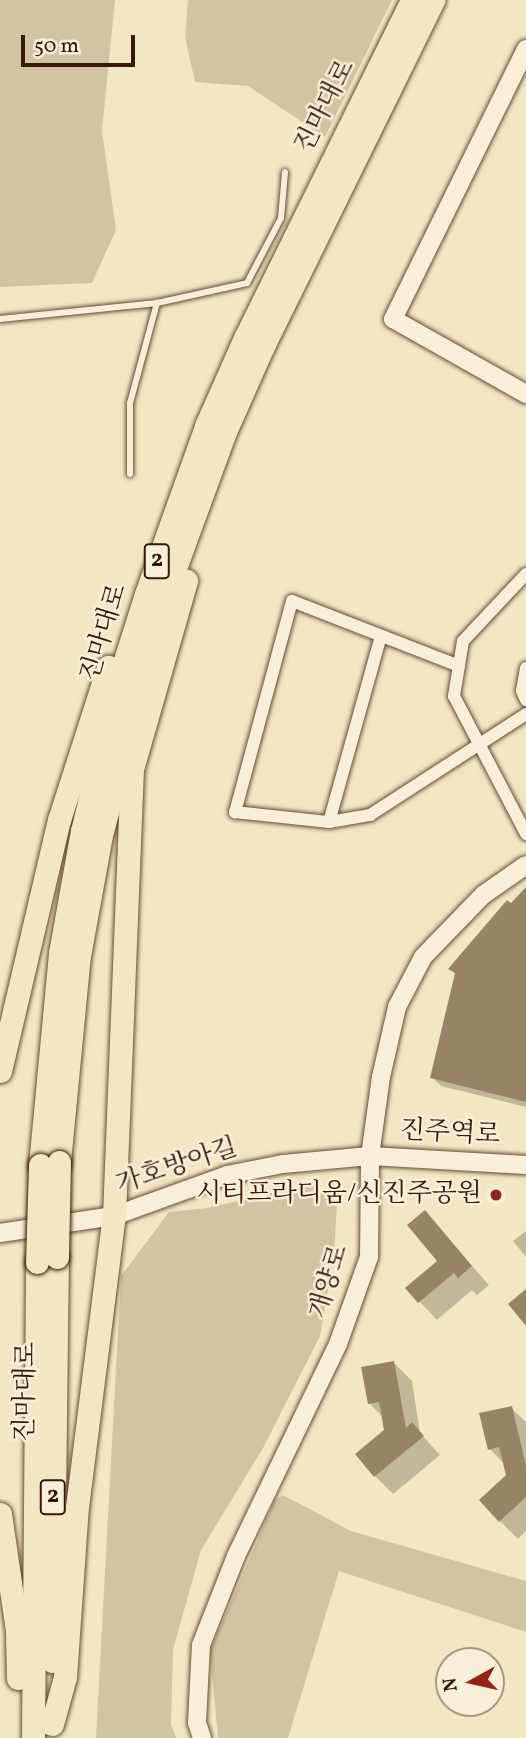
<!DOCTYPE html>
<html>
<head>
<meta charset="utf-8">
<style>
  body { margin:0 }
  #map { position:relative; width:526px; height:1738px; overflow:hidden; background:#f2e7c3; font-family:Vollkorn,"Noto Serif KR",serif }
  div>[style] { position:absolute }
  .green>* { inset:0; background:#d2c4a3 }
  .shadow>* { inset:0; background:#0003 }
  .building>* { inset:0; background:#978468 }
  .roads { filter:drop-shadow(0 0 2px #644c35) drop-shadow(0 0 2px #644c35) }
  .lane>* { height:6px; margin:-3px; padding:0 3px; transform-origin:3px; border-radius:3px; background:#f7efd8 }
  .street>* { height:12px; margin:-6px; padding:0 6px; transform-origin:6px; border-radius:6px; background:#f7efd8 }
  .secondary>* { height:18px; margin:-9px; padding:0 9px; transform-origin:9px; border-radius:9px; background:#f7efd8 }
  .highway>* { height:23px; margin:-11.5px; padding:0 11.5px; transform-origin:11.5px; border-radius:11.5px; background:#f2e7c3 }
  .bridges { filter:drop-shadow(0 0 2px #351806) drop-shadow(0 0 2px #351806) }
  .highway-bridge>* { height:23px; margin:-11.5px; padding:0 11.5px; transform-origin:11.5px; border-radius:11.5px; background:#f2e7c3 }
  .dots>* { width:19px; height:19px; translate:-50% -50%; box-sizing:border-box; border:4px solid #f7efd8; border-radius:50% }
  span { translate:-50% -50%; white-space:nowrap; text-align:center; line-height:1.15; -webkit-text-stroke:5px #f7efd8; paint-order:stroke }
  .shield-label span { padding:2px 5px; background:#f7efd8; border:2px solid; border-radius:5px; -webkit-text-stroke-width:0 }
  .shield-label { font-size:24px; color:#351806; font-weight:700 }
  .street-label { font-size:26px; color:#351806 }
  .poi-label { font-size:26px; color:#351806 }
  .right { translate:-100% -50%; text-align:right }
  .north { position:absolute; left:435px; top:1647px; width:70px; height:70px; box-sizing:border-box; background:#f7efd8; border:2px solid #a99984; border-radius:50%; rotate:262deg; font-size:19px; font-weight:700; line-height:28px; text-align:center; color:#351806 }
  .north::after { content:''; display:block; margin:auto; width:24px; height:32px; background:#8f2418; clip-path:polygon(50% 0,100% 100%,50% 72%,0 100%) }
  .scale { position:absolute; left:21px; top:35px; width:114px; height:32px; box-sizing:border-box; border:4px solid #351806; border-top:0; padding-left:9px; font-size:21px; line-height:24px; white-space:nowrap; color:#351806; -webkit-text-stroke:5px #f7efd8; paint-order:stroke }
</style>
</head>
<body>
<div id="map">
  <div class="green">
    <i style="clip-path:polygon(0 0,115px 0,102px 131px,116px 230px,92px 283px,0 287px)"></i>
    <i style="clip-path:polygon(188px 0,392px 0,325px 137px,248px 86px,195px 82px,185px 37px)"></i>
    <i style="clip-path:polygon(313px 1183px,337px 1205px,334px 1255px,320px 1336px,262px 1450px,201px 1550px,173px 1650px,171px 1724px,176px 1738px,96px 1738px,121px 1276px,169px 1212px,208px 1208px)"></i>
    <i style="clip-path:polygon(283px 1495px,351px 1531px,526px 1581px,526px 1632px,339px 1571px,288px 1738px,218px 1738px,210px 1651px,275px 1500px)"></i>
  </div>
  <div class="shadow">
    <i style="clip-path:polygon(526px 897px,526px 1107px,441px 1086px,432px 1077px,456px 975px,451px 969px,511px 906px)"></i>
    <i style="clip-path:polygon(425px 1213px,489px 1285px,477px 1295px,472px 1290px,437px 1320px,408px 1289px,440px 1262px)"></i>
    <i style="clip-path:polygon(526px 1231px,526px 1257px,513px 1241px)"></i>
    <i style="clip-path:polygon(394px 1363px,412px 1381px,420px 1433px,440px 1455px,393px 1494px,375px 1476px,386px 1430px,383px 1417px,369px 1403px)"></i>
    <i style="clip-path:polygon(511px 1408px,526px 1422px,526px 1531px,518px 1539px,500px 1521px,508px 1475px,505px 1465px,490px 1449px)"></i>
  </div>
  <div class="building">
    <i style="clip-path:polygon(526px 887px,526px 1102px,430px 1078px,455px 973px,448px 969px,507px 900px,511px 903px)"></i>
    <i style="clip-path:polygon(425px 1210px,472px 1266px,458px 1278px,454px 1273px,418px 1303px,405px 1288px,437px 1261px,407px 1225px)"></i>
    <i style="clip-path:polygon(526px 1289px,526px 1326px,508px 1304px)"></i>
    <i style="clip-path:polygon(394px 1361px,406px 1428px,412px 1422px,424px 1436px,374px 1477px,355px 1454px,384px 1430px,379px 1402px,368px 1404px,361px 1367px)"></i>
    <i style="clip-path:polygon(512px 1406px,526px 1466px,526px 1497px,499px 1522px,479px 1500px,506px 1475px,499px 1447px,488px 1450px,479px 1413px)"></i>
  </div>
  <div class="roads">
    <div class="lane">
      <i style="left:0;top:319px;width:158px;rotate:-5.8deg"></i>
      <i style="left:157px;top:303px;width:92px;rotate:-12.5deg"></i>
      <i style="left:247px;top:283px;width:73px;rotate:-62.4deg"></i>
      <i style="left:281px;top:218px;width:46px;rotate:-85deg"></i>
      <i style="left:130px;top:474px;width:71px;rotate:-90deg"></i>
      <i style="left:130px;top:403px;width:104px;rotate:-74.9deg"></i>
    </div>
    <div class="street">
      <i style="left:526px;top:574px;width:92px;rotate:133.2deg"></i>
      <i style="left:463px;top:641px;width:56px;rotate:99.3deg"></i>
      <i style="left:454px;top:696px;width:156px;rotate:62.4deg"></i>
      <i style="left:459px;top:666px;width:179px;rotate:-158.7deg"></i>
      <i style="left:292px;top:601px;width:219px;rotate:105.1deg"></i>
      <i style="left:235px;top:812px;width:95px;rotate:6.1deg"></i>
      <i style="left:329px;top:822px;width:42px;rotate:-9.7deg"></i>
      <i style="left:370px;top:815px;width:186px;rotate:-32.9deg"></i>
      <i style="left:526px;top:668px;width:23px;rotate:100deg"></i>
      <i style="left:522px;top:691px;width:10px;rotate:66deg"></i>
      <i style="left:329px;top:822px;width:193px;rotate:-74.4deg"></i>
    </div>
    <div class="secondary">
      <i style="left:526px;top:49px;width:301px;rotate:116.2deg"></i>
      <i style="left:393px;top:319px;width:153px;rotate:29.4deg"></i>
      <i style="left:0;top:1233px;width:115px;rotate:-8.5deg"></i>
      <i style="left:114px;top:1216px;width:120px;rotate:-19.9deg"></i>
      <i style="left:227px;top:1175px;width:57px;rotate:-11.1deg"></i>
      <i style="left:283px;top:1164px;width:87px;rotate:-5.3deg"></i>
      <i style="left:370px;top:1156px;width:156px;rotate:3.3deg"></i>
      <i style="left:202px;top:1738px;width:16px;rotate:-108deg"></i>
      <i style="left:197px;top:1723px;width:78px;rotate:-87.1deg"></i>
      <i style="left:201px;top:1645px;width:96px;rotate:-68.5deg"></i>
      <i style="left:236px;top:1556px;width:235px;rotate:-64.3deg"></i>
      <i style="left:338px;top:1344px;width:92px;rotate:-70.4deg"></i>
      <i style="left:369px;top:1257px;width:101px;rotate:-89.4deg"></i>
      <i style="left:370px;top:1156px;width:80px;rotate:-82.1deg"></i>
      <i style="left:381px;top:1077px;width:72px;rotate:-77.1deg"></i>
      <i style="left:397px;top:1007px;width:56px;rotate:-62.5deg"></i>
      <i style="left:423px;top:957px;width:86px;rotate:-45.9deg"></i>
      <i style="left:483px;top:895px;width:52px;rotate:-34.9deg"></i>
    </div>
    <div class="highway">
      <i style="left:0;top:1071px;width:258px;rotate:-76.8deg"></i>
      <i style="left:59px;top:820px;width:161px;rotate:-72.2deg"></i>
      <i style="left:59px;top:1162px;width:207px;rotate:-84.5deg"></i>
      <i style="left:79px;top:956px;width:123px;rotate:-79.7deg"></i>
      <i style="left:101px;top:835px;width:242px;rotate:-75.2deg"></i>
      <i style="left:163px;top:601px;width:178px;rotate:-69.9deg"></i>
      <i style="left:224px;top:434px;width:96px;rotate:-66.1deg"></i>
      <i style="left:263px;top:346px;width:386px;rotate:-63.8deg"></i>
      <i style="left:40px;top:1165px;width:213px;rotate:-84.6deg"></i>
      <i style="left:60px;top:953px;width:124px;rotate:-79.8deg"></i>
      <i style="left:82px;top:831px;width:156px;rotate:-76.3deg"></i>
      <i style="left:119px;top:679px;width:89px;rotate:-72.4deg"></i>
      <i style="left:146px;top:594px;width:178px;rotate:-70.3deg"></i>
      <i style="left:206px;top:426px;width:96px;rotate:-66.1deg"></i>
      <i style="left:245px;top:338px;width:377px;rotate:-63.7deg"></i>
      <i style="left:0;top:1514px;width:118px;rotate:81.7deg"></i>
      <i style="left:17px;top:1631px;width:47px;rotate:88.8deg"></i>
      <i style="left:52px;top:1661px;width:404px;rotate:-89.3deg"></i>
      <i style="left:52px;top:1724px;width:49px;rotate:-74.5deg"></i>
      <i style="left:65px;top:1677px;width:170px;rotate:-86deg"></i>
      <i style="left:77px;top:1507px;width:293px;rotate:-82.8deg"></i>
      <i style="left:114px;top:1216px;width:447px;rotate:-87.7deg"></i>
      <i style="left:132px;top:769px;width:196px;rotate:-74deg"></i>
      <i style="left:33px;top:1738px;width:476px;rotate:-89.5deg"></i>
    </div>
  </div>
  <div class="bridges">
    <div class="highway-bridge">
      <i style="left:57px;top:1257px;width:95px;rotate:-88.8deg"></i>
      <i style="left:37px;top:1262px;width:97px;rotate:-88.2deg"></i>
    </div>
  </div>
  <div class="dots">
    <i style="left:496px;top:1195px;background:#8f2418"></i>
  </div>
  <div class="shield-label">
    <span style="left:157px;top:561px">2</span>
    <span style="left:53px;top:1497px">2</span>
  </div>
  <div class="street-label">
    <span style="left:326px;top:107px;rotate:-63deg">진마대로</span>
    <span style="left:105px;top:633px;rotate:-73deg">진마대로</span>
    <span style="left:450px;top:1134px;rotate:3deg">진주역로</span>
    <span style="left:177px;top:1167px;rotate:-18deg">가호방아길</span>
    <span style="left:330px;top:1282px;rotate:-73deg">개양로</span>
    <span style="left:27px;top:1392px;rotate:-89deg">진마대로</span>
  </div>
  <div class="poi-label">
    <span class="right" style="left:482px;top:1195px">시티프라디움/신진주공원</span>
  </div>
  <div class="north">N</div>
  <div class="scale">50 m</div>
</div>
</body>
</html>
